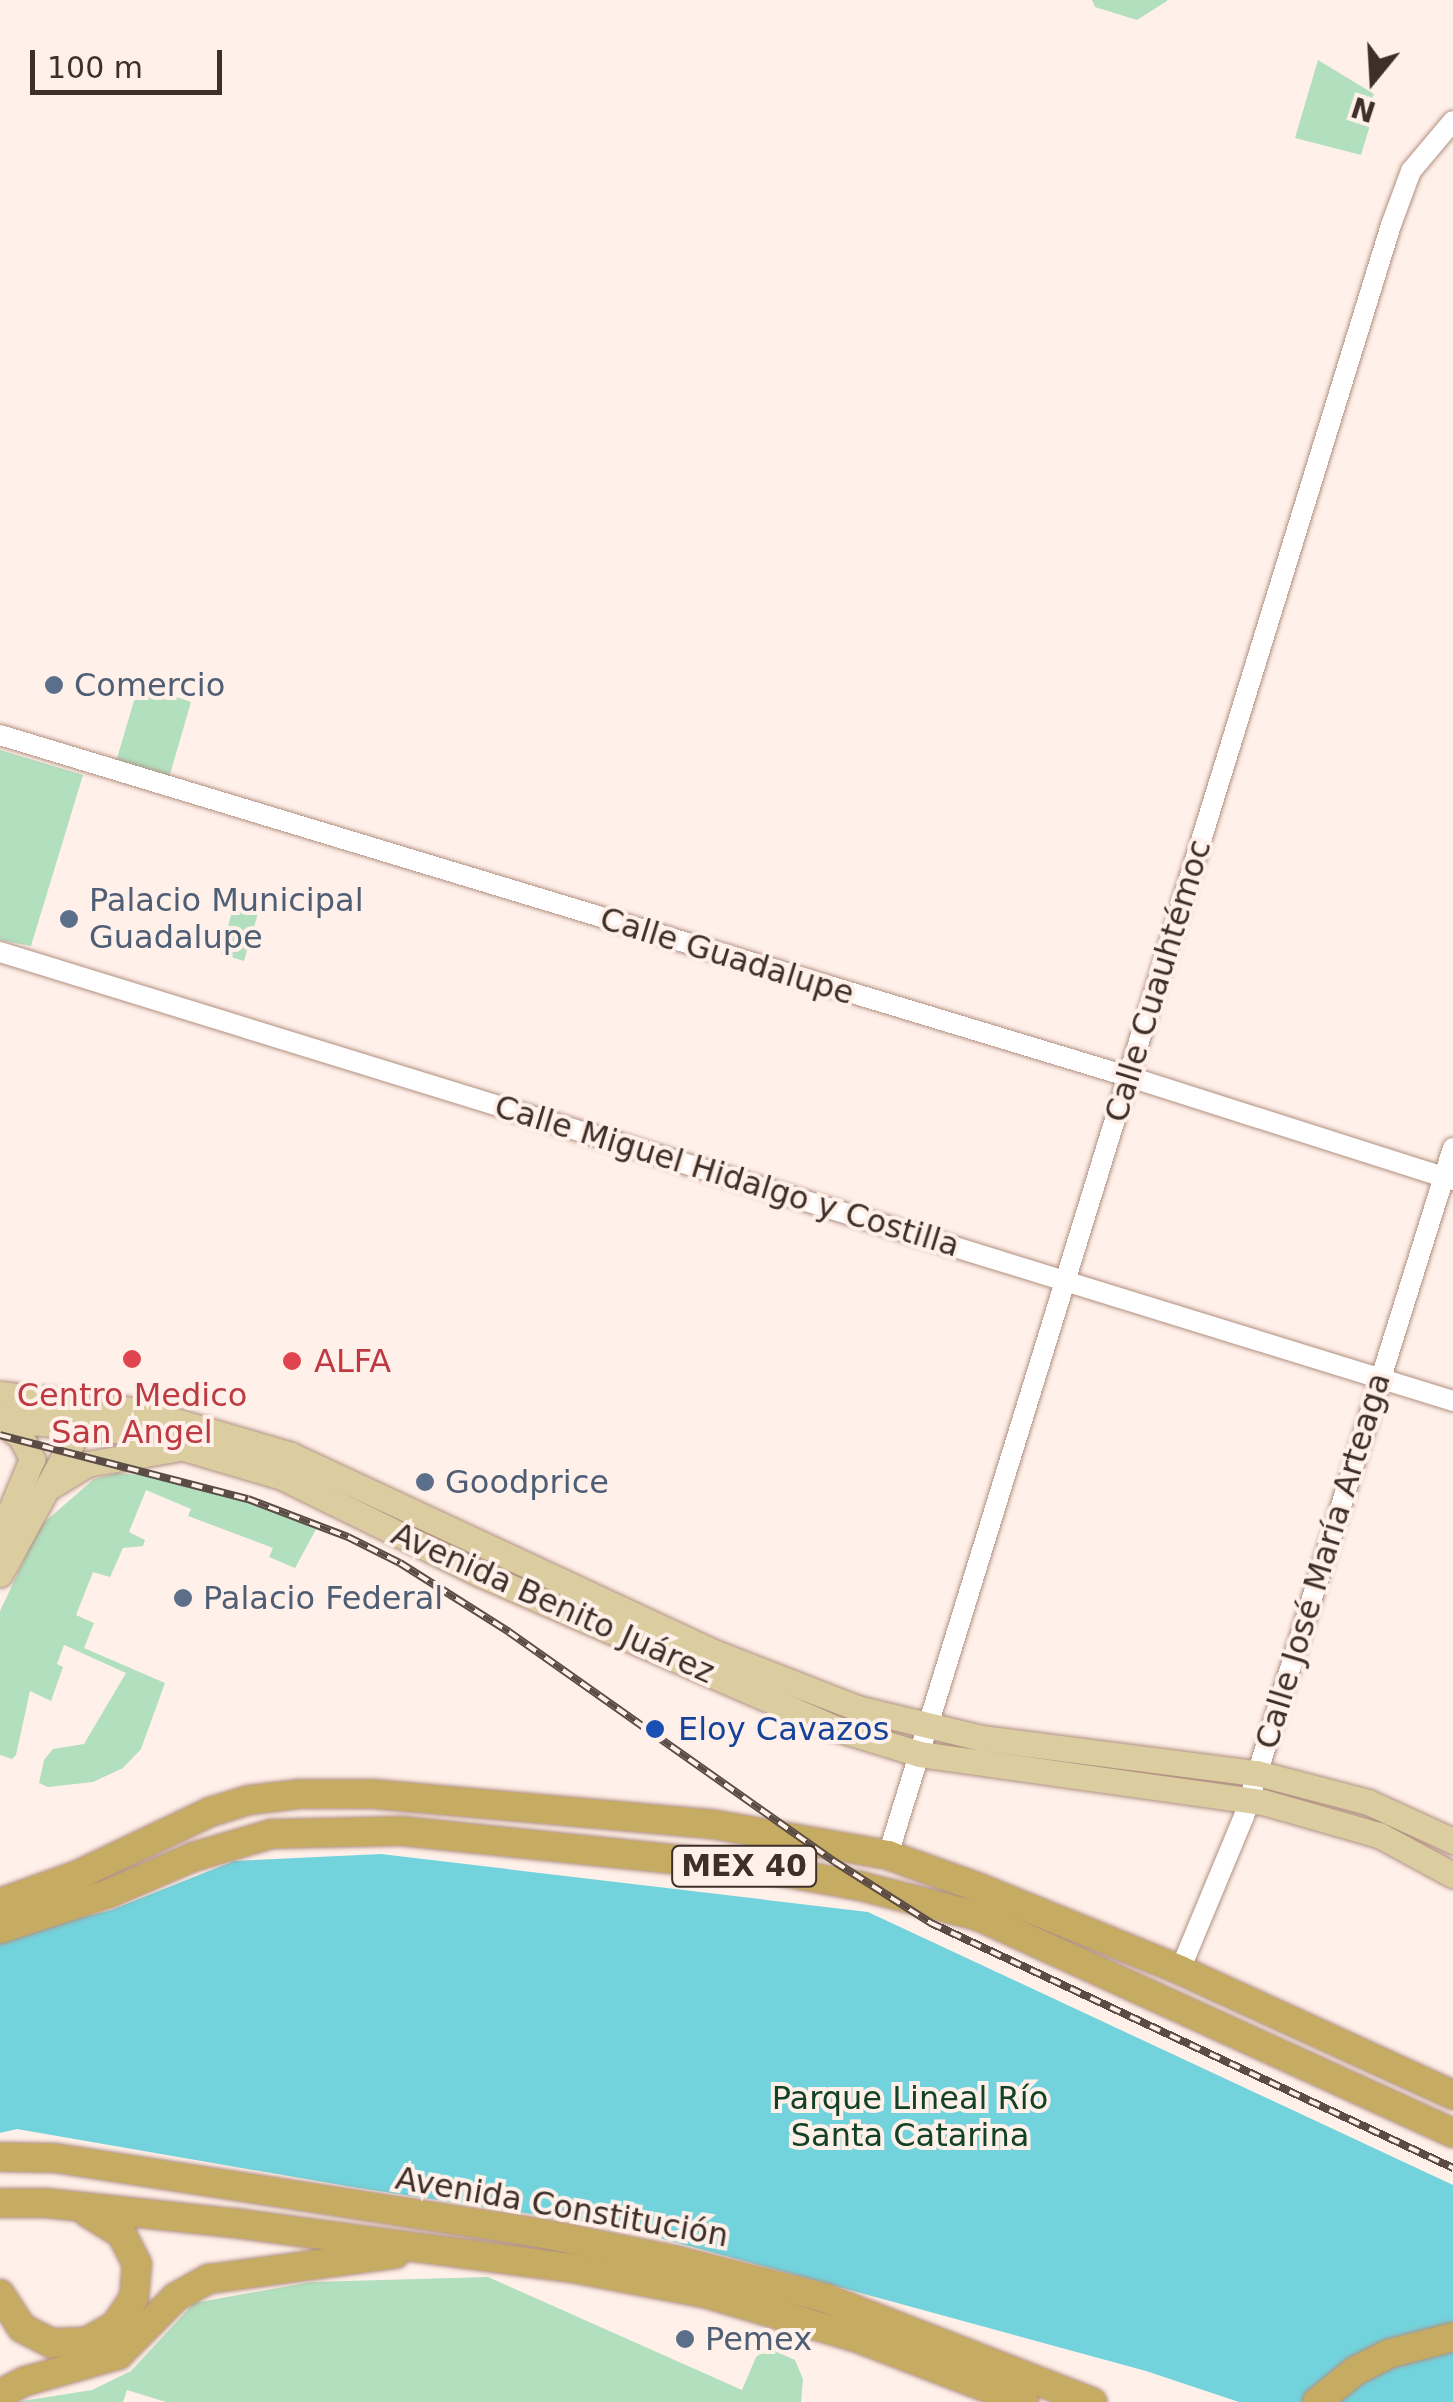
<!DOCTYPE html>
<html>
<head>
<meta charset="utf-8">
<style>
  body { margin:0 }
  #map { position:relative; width:1453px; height:2402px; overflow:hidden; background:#fff0e9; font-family:"DejaVu Sans",sans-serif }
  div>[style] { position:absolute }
  .green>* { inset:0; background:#b2dfbe }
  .water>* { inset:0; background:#72d3dc }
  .roads { filter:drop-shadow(0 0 2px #b19080) drop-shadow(0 0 2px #b19080) }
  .minor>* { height:20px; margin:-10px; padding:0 10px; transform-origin:10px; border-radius:10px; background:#fff }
  .major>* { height:25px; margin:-12.5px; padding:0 12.5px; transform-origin:12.5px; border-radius:12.5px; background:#dccda1 }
  .highway>* { height:28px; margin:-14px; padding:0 14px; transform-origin:14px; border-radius:14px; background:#c5ac62 }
  .rail>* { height:8px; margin-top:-4px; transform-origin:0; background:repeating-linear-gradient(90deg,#fff0e9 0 11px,#5b4d46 0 22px); box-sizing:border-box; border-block:2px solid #5b4d46 }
  .dots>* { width:28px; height:28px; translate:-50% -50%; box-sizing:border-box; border:5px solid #fff0e9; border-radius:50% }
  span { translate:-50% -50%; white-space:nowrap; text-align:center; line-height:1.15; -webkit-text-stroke:8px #fff0e9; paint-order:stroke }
  .shield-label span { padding:2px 8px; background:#fff0e9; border:2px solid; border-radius:8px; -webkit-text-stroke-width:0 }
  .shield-label { font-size:30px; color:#3e3029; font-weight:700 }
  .service-label { font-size:32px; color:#4e5e75 }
  .left { translate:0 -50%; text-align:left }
  .street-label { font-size:32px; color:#3e3029 }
  .health-label { font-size:32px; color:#be3a42 }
  .transit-label { font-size:32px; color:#164399 }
  .park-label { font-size:32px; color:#114225 }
  .north { position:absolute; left:1323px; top:30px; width:100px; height:100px; -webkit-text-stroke:8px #fff0e9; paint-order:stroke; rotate:198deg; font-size:28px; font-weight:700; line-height:40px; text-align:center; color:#3e3029 }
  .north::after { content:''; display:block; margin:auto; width:35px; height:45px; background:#3e3029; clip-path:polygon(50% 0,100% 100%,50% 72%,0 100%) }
  .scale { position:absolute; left:30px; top:50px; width:192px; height:45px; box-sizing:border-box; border:5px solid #3e3029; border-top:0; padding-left:12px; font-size:30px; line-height:35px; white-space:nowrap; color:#3e3029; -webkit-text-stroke:8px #fff0e9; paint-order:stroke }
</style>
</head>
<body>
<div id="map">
  <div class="green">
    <i style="clip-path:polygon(1092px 0,1167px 0,1167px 1px,1137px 20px,1095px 7px)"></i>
    <i style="clip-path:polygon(1318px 60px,1374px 94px,1364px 118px,1356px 116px,1371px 122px,1361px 155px,1295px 138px)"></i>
    <i style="clip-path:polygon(139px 684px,191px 702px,168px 781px,115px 765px)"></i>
    <i style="clip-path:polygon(0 750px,83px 775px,31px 946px,0 940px)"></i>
    <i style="clip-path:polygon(234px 903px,259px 910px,244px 961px,221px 954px)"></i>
    <i style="clip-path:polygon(118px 1473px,150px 1476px,320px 1522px,295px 1568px,269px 1557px,273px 1548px,188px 1516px,191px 1509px,146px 1490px,129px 1532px,145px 1540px,143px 1546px,123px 1548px,110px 1577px,93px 1572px,76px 1615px,94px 1623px,84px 1648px,165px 1683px,141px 1749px,123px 1768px,93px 1782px,48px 1787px,39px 1783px,44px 1760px,53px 1749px,84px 1744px,126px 1673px,64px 1645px,57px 1664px,63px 1667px,51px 1701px,30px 1691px,16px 1755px,12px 1759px,0 1755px,0 1611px,40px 1526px,94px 1479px)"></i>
    <i style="clip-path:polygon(488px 2277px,742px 2390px,756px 2357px,768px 2348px,795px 2360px,803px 2379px,801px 2402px,166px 2402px,127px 2390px,123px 2402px,16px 2402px,92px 2390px,131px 2371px,194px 2303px,311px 2282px)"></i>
  </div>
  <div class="water">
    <i style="clip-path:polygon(381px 1854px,868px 1912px,1453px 2185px,1453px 2402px,1239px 2402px,1146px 2371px,623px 2228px,352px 2187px,17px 2129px,0 2133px,0 1938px,111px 1910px,234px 1861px)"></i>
  </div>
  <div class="roads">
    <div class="minor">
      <i style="left:0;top:735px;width:1181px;rotate:16.84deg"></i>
      <i style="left:1130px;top:1077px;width:339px;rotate:17.7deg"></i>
      <i style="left:0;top:952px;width:1521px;rotate:17.17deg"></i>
      <i style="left:888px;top:1855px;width:1706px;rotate:-72.85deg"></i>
      <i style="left:1391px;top:225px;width:58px;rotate:-69.7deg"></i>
      <i style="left:1411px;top:171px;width:65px;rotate:-50deg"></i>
      <i style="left:1180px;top:1970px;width:167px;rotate:-67.4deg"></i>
      <i style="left:1244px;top:1816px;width:700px;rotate:-72.63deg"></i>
    </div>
    <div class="major">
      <i style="left:0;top:1394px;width:142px;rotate:6.9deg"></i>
      <i style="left:141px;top:1411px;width:156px;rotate:16.3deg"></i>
      <i style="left:291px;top:1455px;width:469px;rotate:25deg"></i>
      <i style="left:716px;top:1653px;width:151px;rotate:21.3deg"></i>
      <i style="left:857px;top:1708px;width:129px;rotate:13.5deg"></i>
      <i style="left:982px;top:1738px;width:277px;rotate:7.3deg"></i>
      <i style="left:1257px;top:1773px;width:115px;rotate:14.6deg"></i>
      <i style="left:1368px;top:1802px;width:94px;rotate:24.6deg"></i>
      <i style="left:0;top:1419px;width:127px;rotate:5.4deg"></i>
      <i style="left:126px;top:1431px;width:163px;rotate:16.4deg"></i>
      <i style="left:282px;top:1477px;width:220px;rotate:26.1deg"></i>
      <i style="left:480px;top:1574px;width:387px;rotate:23.5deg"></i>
      <i style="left:835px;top:1728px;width:89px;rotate:17deg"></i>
      <i style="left:920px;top:1754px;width:346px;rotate:8deg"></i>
      <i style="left:1263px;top:1802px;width:121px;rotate:15.9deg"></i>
      <i style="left:1379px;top:1835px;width:84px;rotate:28.4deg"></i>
      <i style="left:0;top:1421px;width:26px;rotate:37deg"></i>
      <i style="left:21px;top:1437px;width:25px;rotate:63deg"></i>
      <i style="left:32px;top:1459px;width:83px;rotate:112.6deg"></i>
      <i style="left:49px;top:1487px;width:44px;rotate:-31.2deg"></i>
      <i style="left:87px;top:1464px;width:89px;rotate:-9.7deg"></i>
      <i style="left:0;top:1574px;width:180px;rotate:-61.4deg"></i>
    </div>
    <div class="highway">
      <i style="left:0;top:1903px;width:83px;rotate:-19.7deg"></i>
      <i style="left:78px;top:1875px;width:146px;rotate:-25.5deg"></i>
      <i style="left:210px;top:1812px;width:41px;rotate:-17.1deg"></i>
      <i style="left:249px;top:1800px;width:50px;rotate:-6.8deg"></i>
      <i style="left:299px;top:1794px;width:74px"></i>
      <i style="left:373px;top:1794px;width:339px;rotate:5.1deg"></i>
      <i style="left:711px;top:1824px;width:180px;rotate:9.9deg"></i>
      <i style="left:888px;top:1855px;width:95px;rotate:19.8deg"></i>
      <i style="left:977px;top:1887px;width:219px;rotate:22.2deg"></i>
      <i style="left:1180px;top:1970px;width:300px;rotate:24.6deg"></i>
      <i style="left:0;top:1929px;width:116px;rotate:-18.1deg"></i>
      <i style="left:110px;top:1893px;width:90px;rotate:-23.4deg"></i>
      <i style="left:193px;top:1857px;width:81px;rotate:-16.4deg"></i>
      <i style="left:271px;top:1834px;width:130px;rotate:-1.3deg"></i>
      <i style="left:401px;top:1831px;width:362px;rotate:5.9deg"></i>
      <i style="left:761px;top:1868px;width:101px;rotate:10.3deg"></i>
      <i style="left:860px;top:1886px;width:122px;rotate:14.3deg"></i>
      <i style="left:978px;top:1916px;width:522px;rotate:24.55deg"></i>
      <i style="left:0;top:2157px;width:55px;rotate:1deg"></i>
      <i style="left:55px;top:2158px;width:491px;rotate:8.8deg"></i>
      <i style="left:540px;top:2233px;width:142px;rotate:11.4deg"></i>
      <i style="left:679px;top:2261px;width:151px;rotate:14.2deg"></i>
      <i style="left:825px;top:2298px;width:287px;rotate:21.3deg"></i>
      <i style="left:0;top:2203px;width:46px"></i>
      <i style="left:46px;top:2203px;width:189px;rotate:6.1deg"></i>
      <i style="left:234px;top:2223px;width:341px;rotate:7.6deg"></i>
      <i style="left:572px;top:2268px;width:138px;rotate:10.8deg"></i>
      <i style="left:708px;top:2294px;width:153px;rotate:16.3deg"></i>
      <i style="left:855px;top:2337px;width:181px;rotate:21deg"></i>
      <i style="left:0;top:2294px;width:40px;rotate:57.1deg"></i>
      <i style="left:22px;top:2328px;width:34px;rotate:27deg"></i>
      <i style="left:52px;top:2343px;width:34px;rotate:-2deg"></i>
      <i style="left:86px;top:2342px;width:33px;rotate:-29deg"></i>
      <i style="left:115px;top:2326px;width:34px;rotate:-56deg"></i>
      <i style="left:134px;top:2298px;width:34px;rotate:-85deg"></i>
      <i style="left:137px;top:2264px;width:34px;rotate:-117deg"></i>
      <i style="left:122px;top:2234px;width:40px;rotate:-148deg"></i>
      <i style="left:0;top:2394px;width:29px;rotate:-27deg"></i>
      <i style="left:26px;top:2381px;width:96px;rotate:-15.8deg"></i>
      <i style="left:118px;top:2355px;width:82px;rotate:-45deg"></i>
      <i style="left:176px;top:2297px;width:38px;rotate:-29deg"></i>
      <i style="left:209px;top:2279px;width:188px;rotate:-7.7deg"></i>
      <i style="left:1317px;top:2402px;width:49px;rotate:-39.2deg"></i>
      <i style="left:1355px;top:2371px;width:37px;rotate:-27deg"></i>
      <i style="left:1388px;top:2354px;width:67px;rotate:-14.7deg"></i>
    </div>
  </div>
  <div class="rail">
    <i style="left:0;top:1435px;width:256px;rotate:14.5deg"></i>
    <i style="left:248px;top:1499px;width:107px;rotate:20.8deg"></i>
    <i style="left:348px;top:1537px;width:58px;rotate:26.6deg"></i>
    <i style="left:400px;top:1563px;width:129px;rotate:32.3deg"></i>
    <i style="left:509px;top:1632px;width:399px;rotate:35.2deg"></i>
    <i style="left:835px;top:1862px;width:114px;rotate:32.4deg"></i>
    <i style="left:931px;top:1923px;width:577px;rotate:25.14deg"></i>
  </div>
  <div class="dots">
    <i style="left:54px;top:685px;background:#5c6f8a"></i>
    <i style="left:69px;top:919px;background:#5c6f8a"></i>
    <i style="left:132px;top:1359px;background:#e0444e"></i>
    <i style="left:292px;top:1361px;background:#e0444e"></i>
    <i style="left:425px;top:1482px;background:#5c6f8a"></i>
    <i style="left:183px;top:1598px;background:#5c6f8a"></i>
    <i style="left:655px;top:1729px;background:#1a4fb4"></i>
    <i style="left:685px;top:2339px;background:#5c6f8a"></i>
  </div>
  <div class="shield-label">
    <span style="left:744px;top:1866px">MEX 40</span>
  </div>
  <div class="service-label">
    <span class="left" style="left:74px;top:685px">Comercio</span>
    <span class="left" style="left:89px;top:919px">Palacio Municipal<br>Guadalupe</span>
    <span class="left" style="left:445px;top:1482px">Goodprice</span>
    <span class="left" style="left:203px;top:1598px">Palacio Federal</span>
    <span class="left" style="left:705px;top:2339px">Pemex</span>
  </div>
  <div class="street-label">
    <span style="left:727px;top:956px;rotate:17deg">Calle Guadalupe</span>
    <span style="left:1158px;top:981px;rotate:-73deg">Calle Cuauhtémoc</span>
    <span style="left:727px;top:1176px;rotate:17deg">Calle Miguel Hidalgo y Costilla</span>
    <span style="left:1323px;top:1561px;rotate:-73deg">Calle José María Arteaga</span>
    <span style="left:553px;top:1603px;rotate:24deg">Avenida Benito Juárez</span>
    <span style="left:562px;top:2207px;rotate:10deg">Avenida Constitución</span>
  </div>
  <div class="health-label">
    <span class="left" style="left:314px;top:1361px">ALFA</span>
    <span style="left:132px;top:1414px">Centro Medico<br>San Angel</span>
  </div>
  <div class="transit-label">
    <span class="left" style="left:678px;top:1729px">Eloy Cavazos</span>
  </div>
  <div class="park-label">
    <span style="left:910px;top:2117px">Parque Lineal Río<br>Santa Catarina</span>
  </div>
  <div class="north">N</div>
  <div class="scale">100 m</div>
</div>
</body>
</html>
